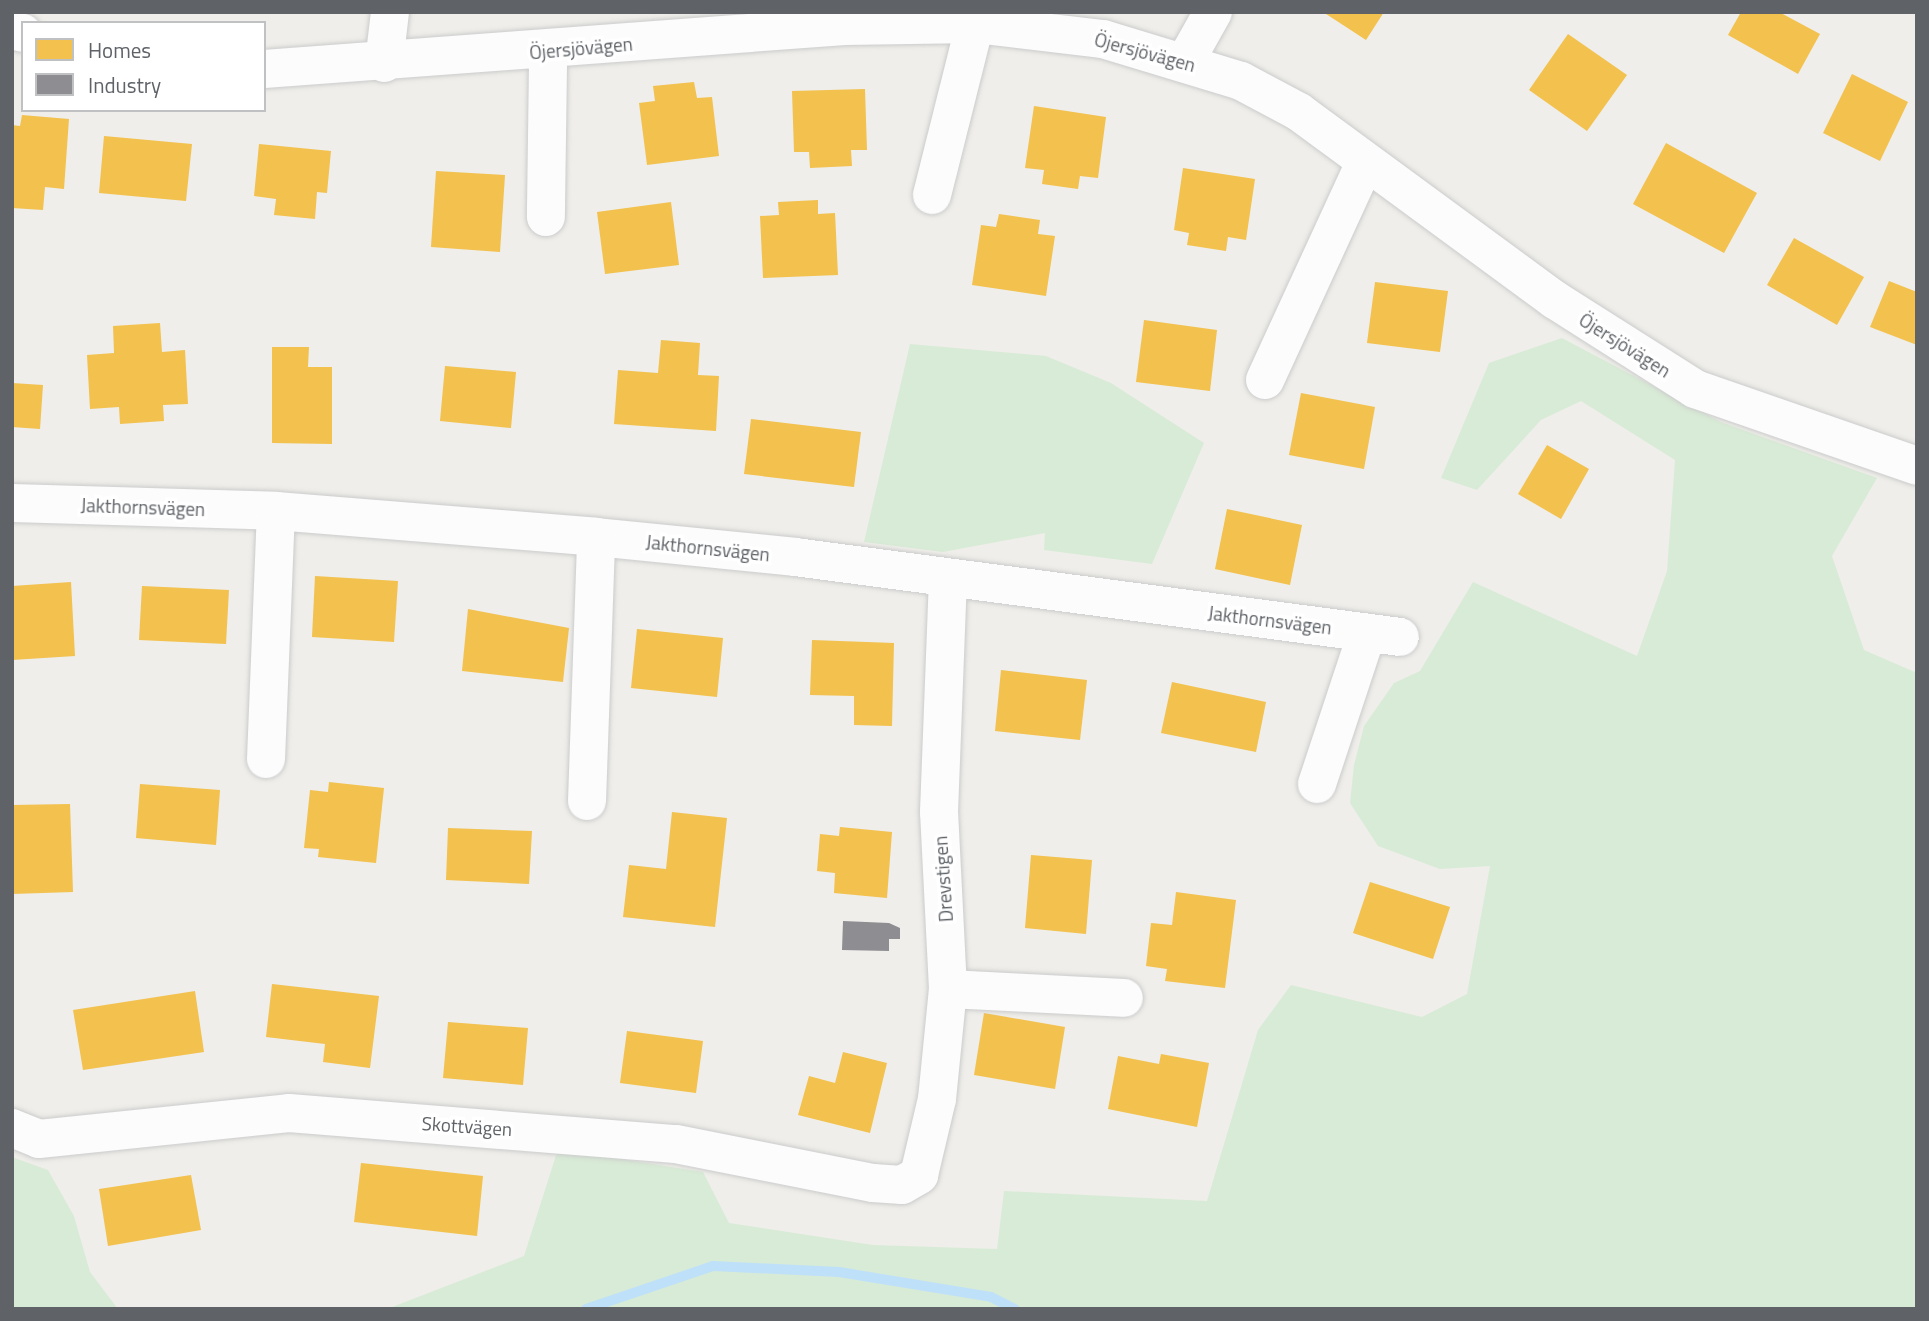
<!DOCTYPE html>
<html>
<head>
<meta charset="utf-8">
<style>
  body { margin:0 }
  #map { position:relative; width:1929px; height:1321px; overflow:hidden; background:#efeeea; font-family:"Titillium Web",sans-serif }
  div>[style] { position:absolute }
  .green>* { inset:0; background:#d8ebd6 }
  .homes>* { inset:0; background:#f2c14e }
  .industry>* { inset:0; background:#8d8d92 }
  .stream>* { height:10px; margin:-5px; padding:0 5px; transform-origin:5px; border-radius:5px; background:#bfe0f9 }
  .roads { filter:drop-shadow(0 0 2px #cbcccc) drop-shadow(0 0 2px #cbcccc) }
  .minor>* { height:38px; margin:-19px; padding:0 19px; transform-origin:19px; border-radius:19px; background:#fdfcfc }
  span { translate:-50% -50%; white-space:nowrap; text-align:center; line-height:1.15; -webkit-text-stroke:7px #fff; paint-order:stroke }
  .street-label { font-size:19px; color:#5f6368 }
  .frame { position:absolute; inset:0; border:14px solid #5f6368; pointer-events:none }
  .legend { position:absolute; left:21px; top:21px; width:245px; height:91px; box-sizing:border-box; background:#fff; border:2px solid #bfc1c3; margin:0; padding:9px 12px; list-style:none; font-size:21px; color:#5f6368 }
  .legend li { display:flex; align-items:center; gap:14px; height:35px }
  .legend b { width:35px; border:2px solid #bfc1c3 }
</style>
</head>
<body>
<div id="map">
  <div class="green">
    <i style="clip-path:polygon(1562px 338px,1721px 422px,1877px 478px,1832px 556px,1864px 650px,1917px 673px,1917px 1309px,387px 1309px,524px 1256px,558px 1149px,703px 1172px,729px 1223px,873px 1245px,997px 1249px,1004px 1191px,1207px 1201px,1258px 1030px,1291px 985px,1422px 1017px,1467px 994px,1490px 866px,1440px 869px,1378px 846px,1350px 803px,1354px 765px,1364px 726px,1394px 683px,1420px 671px,1473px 582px,1637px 656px,1667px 571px,1675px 460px,1581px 401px,1541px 420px,1477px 490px,1441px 478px,1489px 363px)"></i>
    <i style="clip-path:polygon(910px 344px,1046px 356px,1111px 383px,1204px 443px,1152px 564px,1044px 550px,1045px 533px,943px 552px,864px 542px)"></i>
    <i style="clip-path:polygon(12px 1157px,48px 1170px,74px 1216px,90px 1272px,118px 1309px,12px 1309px)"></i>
  </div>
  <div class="homes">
    <i style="clip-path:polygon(1323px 12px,1384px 12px,1366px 40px)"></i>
    <i style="clip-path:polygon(1741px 12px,1779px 12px,1820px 34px,1798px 74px,1728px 35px)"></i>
    <i style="clip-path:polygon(1568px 34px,1627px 75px,1587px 131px,1529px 90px)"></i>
    <i style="clip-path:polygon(1852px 74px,1908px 102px,1880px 161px,1823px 133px)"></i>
    <i style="clip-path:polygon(694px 82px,697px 98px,712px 97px,719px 156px,647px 165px,639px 103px,655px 101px,653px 86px)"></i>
    <i style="clip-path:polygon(865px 89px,867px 150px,851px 150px,852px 166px,810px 168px,809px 152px,794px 152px,792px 91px)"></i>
    <i style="clip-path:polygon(1034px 106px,1106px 117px,1098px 178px,1080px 176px,1078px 189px,1042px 184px,1044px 170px,1025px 168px)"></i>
    <i style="clip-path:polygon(22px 115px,69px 119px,64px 189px,45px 187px,43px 210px,12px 208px,12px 125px,20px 126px)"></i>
    <i style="clip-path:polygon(104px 136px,192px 144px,186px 201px,99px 193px)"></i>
    <i style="clip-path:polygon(1666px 143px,1757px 193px,1724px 253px,1633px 204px)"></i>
    <i style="clip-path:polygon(259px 144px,331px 151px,327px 193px,317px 192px,315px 219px,274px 215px,276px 199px,254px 196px)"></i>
    <i style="clip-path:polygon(1183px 168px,1255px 179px,1246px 240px,1228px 237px,1226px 251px,1187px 245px,1189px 233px,1174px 230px)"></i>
    <i style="clip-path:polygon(436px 171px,505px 175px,500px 252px,431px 247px)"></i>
    <i style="clip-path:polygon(818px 200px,818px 214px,835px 213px,838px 275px,763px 278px,760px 216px,779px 215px,778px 202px)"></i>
    <i style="clip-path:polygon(671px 202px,679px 265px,605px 274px,597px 212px)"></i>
    <i style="clip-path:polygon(999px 214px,1040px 220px,1038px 234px,1055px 236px,1046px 296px,972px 285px,981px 225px,996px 227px)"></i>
    <i style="clip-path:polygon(1794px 238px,1864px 277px,1837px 325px,1767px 285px)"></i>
    <i style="clip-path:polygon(1889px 281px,1917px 292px,1917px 345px,1870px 327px)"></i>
    <i style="clip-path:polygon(1375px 282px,1448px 291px,1440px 352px,1367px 343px)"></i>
    <i style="clip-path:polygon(1144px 320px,1217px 330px,1210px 391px,1136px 382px)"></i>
    <i style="clip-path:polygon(160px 323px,162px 352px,185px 350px,188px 404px,163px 405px,164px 421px,120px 424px,119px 407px,90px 409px,87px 355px,114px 353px,113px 326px)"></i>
    <i style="clip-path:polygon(661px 340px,700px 343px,698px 375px,719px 376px,716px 431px,614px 424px,618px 370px,658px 373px)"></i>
    <i style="clip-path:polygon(272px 347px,309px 347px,308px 367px,332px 367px,332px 444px,272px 443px)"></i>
    <i style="clip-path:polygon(445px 366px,516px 372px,511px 428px,440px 421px)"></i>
    <i style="clip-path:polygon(12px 383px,43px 385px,40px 429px,12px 427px)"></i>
    <i style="clip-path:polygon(1301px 393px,1375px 407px,1364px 469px,1289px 455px)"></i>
    <i style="clip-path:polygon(751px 419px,861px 432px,854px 487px,744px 474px)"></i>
    <i style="clip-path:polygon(1547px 445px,1589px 469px,1561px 519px,1518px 494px)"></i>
    <i style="clip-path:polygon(1227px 509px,1302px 525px,1290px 585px,1215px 569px)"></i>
    <i style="clip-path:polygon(315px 576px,398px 581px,394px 642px,312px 637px)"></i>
    <i style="clip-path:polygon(71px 582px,75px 656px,12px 660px,12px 586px)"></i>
    <i style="clip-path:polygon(142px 586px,229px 590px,226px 644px,139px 640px)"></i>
    <i style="clip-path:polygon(468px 609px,569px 628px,563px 682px,462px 671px)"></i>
    <i style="clip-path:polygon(637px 629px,723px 638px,717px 697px,631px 688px)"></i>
    <i style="clip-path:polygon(812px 640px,894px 643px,892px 726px,854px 725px,854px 696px,810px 695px)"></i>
    <i style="clip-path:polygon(1001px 670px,1087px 680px,1080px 740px,995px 731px)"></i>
    <i style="clip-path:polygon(1172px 682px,1266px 702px,1256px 752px,1161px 733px)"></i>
    <i style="clip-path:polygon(329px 782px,384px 788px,376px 863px,318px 857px,319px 849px,304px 848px,310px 790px,328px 792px)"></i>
    <i style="clip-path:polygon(140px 784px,220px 790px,216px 845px,136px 838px)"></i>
    <i style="clip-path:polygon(70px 804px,73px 892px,12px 894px,12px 805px)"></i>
    <i style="clip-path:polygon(672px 812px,727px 818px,715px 927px,623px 917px,629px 865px,666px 869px)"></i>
    <i style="clip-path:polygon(840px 827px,892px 832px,887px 898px,834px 893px,835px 873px,817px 871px,820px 834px,839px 836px)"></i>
    <i style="clip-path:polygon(448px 828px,532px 831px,529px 884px,446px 880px)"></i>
    <i style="clip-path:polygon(1031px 855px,1092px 860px,1086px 934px,1025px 928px)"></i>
    <i style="clip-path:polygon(1370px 882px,1450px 907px,1433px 959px,1353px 933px)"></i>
    <i style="clip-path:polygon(1176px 892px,1236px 900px,1225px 988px,1165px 981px,1167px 969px,1146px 966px,1151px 923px,1172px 925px)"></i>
    <i style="clip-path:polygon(272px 984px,379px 996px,370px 1068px,323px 1062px,325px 1044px,266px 1037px)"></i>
    <i style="clip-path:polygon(195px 991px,204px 1052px,83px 1070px,73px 1010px)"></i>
    <i style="clip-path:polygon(984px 1013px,1065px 1027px,1055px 1089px,974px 1075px)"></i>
    <i style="clip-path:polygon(448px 1022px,528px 1028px,523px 1085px,443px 1078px)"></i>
    <i style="clip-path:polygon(627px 1031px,703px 1041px,696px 1093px,620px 1083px)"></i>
    <i style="clip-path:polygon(843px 1052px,887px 1063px,870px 1133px,798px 1115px,809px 1076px,835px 1083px)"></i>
    <i style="clip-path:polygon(1161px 1054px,1209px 1063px,1197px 1127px,1108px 1109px,1118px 1056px,1159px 1064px)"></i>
    <i style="clip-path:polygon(361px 1163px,483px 1176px,477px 1236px,354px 1222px)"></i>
    <i style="clip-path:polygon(191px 1175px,201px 1230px,108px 1246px,99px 1189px)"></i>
  </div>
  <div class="industry">
    <i style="clip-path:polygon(843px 921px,889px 923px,900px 928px,900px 939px,889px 939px,889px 951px,842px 950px)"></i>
  </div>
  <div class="stream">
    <i style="left:586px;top:1309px;width:134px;rotate:-18.7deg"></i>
    <i style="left:713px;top:1266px;width:126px;rotate:2.7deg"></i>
    <i style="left:839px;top:1272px;width:154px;rotate:9.3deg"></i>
    <i style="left:991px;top:1297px;width:27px;rotate:27deg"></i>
  </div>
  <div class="roads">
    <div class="minor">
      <i style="left:12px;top:30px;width:11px;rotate:15deg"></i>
      <i style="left:542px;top:52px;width:14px;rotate:65deg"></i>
      <i style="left:548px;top:65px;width:152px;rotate:90.8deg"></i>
      <i style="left:1186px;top:60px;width:55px;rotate:-60.6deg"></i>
      <i style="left:384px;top:63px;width:51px;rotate:-83.3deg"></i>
      <i style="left:264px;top:69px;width:582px;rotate:-4.24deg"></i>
      <i style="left:844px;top:26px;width:131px;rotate:-0.9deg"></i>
      <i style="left:975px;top:24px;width:129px;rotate:6.7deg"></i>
      <i style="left:1103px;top:39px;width:144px;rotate:16.9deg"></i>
      <i style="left:1241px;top:81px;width:66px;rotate:28.1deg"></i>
      <i style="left:1299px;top:112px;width:318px;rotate:36.3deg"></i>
      <i style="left:1555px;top:300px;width:166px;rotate:32.4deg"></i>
      <i style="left:1695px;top:389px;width:235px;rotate:19.1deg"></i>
      <i style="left:932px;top:195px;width:176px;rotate:-75.9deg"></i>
      <i style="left:1265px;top:380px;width:239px;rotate:-65.3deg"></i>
      <i style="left:12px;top:503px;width:264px;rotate:1.7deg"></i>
      <i style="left:276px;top:511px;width:321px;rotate:4.6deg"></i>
      <i style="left:596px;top:537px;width:200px;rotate:5.7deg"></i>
      <i style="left:795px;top:557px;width:610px;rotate:7.53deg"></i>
      <i style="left:266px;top:759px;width:248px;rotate:-87.7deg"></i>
      <i style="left:1317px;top:784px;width:159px;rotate:-71.7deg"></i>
      <i style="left:587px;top:801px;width:264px;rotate:-88deg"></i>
      <i style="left:948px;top:989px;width:176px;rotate:2.9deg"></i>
      <i style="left:12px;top:1128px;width:29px;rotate:22deg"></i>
      <i style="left:39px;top:1139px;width:251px;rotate:-5.9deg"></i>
      <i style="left:289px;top:1113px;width:388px;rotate:4.6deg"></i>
      <i style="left:676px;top:1144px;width:201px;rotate:11.2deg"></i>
      <i style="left:873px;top:1183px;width:29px;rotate:4deg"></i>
      <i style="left:902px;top:1185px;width:20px;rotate:-30deg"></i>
      <i style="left:919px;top:1175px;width:78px;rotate:-76.7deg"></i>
      <i style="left:937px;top:1099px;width:111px;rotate:-84.3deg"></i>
      <i style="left:948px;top:989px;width:177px;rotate:-92.9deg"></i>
      <i style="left:939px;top:812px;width:232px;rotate:-87.8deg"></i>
    </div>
  </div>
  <div class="street-label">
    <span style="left:581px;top:48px;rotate:-5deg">Öjersjövägen</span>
    <span style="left:1145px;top:52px;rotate:15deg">Öjersjövägen</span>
    <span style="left:1625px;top:345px;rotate:32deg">Öjersjövägen</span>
    <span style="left:143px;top:507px;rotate:2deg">Jakthornsvägen</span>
    <span style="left:708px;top:548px;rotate:6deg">Jakthornsvägen</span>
    <span style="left:1270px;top:620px;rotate:7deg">Jakthornsvägen</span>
    <span style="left:943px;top:879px;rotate:-94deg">Drevstigen</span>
    <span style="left:467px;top:1126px;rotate:4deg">Skottvägen</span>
  </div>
  <div class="frame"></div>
  <ul class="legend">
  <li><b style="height:19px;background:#f2c14e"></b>Homes</li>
  <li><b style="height:19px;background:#8d8d92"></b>Industry</li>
  </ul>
</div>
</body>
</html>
